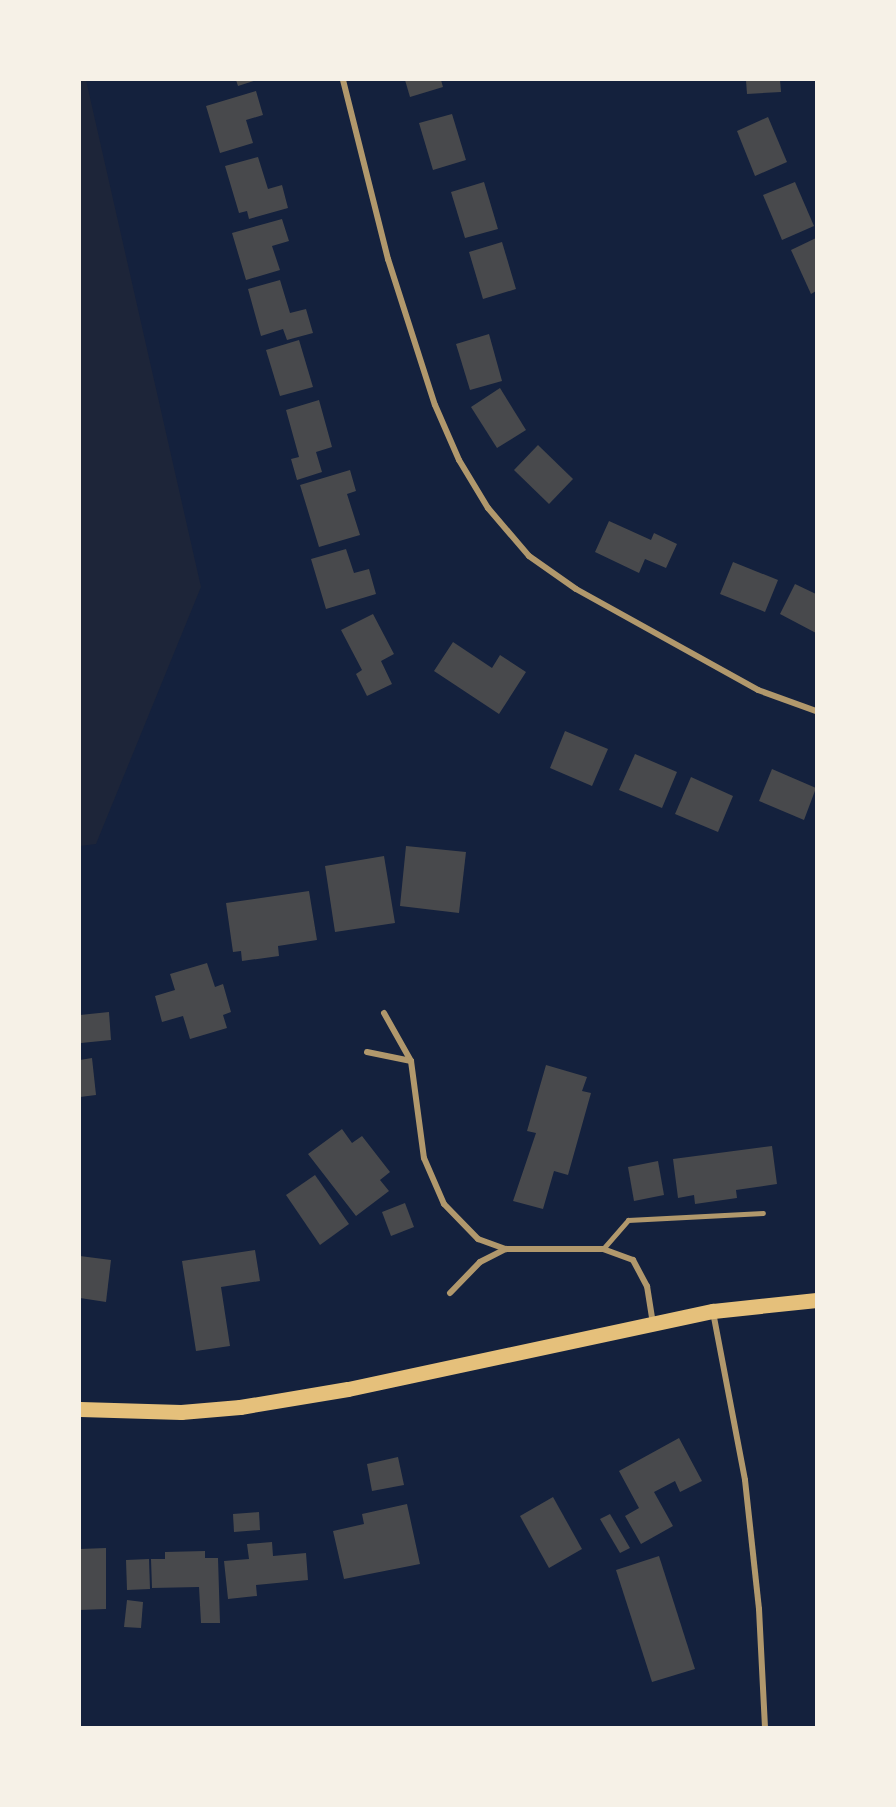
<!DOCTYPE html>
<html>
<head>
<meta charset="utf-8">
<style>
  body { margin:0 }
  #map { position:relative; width:896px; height:1807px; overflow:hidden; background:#14213d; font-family:Roboto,sans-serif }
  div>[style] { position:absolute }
  .green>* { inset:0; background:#1d2539 }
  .building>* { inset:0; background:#48494c }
  .service>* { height:4.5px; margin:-2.25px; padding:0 2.25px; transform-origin:2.25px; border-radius:2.25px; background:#b1986c }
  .minor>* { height:6px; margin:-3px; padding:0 3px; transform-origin:3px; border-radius:3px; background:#b1986c }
  .primary>* { height:15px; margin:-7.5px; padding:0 7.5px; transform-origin:7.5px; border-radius:7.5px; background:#e5c07b }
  span { translate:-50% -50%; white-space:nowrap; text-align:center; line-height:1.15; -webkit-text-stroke:5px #f6f1e7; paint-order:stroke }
  .frame { position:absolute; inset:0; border:81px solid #f6f1e7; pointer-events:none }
</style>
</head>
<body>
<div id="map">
  <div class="green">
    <i style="clip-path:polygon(80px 80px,86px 80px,201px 587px,96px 844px,80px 846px)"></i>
  </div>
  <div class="building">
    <i style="clip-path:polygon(236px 80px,257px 80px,238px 86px)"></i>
    <i style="clip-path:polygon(405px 80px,441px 80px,443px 87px,410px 97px)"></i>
    <i style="clip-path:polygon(746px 80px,780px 80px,781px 92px,747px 94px)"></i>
    <i style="clip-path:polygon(256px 91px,263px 115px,246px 120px,253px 143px,220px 153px,206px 106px)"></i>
    <i style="clip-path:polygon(452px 114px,466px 160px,433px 170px,419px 123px)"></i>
    <i style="clip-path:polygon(768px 117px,787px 162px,755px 176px,737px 131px)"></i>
    <i style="clip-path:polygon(258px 157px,268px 189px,282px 185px,288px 208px,249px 219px,247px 211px,239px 213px,225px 166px)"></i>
    <i style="clip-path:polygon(484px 182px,498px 229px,465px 238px,451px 192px)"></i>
    <i style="clip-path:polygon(795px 182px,814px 226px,782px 240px,763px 195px)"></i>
    <i style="clip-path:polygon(282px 219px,289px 241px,272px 246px,280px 270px,246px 280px,232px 233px)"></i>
    <i style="clip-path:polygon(816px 238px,816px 291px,811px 294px,791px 250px)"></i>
    <i style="clip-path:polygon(502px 242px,516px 289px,483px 299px,469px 252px)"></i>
    <i style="clip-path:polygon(280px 280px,290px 313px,306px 309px,313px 333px,287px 340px,283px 329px,261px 336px,248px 289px)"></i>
    <i style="clip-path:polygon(489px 334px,502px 381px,470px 390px,456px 344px)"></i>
    <i style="clip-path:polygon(299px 340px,313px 387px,280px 396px,266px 350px)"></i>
    <i style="clip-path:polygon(500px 388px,526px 430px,497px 448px,471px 407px)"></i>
    <i style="clip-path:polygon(319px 400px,332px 447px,316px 452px,322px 472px,297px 480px,291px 459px,299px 457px,286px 410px)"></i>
    <i style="clip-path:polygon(538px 445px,573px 479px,549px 504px,514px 470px)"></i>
    <i style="clip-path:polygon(350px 470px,356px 491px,347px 494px,360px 535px,319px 547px,300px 485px)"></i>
    <i style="clip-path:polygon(609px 521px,651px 540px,654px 533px,677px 544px,666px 568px,645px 559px,639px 573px,595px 552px)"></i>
    <i style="clip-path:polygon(346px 549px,354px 573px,369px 569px,376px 594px,326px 609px,311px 559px)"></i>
    <i style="clip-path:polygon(733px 562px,778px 580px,765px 612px,720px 594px)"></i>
    <i style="clip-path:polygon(795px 584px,816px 594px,816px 633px,780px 614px)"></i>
    <i style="clip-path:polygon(373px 614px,394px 654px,381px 661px,392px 684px,367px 696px,356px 674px,362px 670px,341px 630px)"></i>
    <i style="clip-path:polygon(453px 642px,492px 668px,500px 655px,526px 672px,499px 714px,434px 671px)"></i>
    <i style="clip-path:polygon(565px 731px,608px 749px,592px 786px,550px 768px)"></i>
    <i style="clip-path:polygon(635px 754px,677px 772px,662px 808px,619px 790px)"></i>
    <i style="clip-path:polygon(772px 769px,816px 788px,804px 820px,759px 801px)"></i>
    <i style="clip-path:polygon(691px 777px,733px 796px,718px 832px,675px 814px)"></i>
    <i style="clip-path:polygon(406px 846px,466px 852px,459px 913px,400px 906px)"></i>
    <i style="clip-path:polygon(384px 856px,395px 923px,335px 932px,325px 866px)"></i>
    <i style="clip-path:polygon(309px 891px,317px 940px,278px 946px,279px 956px,242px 961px,241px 951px,233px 952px,226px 903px)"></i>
    <i style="clip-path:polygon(207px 963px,215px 987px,223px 984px,231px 1012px,223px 1015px,227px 1028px,190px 1039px,183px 1016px,162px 1022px,155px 996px,175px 990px,170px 974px)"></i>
    <i style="clip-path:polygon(109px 1012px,111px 1040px,81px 1043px,80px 1015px)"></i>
    <i style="clip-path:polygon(92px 1058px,96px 1095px,80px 1097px,80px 1060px)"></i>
    <i style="clip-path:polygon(546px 1065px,587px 1077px,582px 1091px,591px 1093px,568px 1175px,554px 1171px,543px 1209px,513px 1201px,536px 1133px,527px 1131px)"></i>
    <i style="clip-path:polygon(342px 1129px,352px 1143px,362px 1136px,390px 1172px,380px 1180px,389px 1191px,356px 1216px,308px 1154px)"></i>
    <i style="clip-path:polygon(772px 1146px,777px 1184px,736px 1190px,737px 1198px,695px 1204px,694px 1195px,678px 1198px,673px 1159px)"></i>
    <i style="clip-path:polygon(658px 1161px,664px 1195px,634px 1201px,628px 1167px)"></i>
    <i style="clip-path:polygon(315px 1175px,349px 1224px,320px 1245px,286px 1195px)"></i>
    <i style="clip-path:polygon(405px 1203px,414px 1227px,391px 1236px,382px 1212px)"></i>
    <i style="clip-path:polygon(255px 1250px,260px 1281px,221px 1287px,230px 1346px,196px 1351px,182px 1261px)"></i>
    <i style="clip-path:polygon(80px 1256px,111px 1260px,106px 1302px,80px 1298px)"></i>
    <i style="clip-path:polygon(679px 1438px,702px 1481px,680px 1492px,675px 1481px,654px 1492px,673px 1526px,641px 1544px,625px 1516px,639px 1508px,619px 1471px)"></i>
    <i style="clip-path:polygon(398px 1457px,404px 1485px,372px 1491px,367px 1464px)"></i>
    <i style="clip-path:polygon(553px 1497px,582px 1549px,549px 1568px,520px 1516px)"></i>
    <i style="clip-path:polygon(407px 1504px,420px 1564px,344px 1579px,333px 1531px,364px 1524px,362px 1514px)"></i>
    <i style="clip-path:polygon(259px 1512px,260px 1530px,234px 1532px,233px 1514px)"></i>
    <i style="clip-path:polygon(610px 1514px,630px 1548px,620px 1553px,600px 1519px)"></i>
    <i style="clip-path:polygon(272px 1542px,273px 1556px,306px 1553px,308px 1580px,256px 1585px,257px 1596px,228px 1599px,224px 1561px,249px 1559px,247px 1544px)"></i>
    <i style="clip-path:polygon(106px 1548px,106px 1609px,80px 1610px,80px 1549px)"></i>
    <i style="clip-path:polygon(205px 1551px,205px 1558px,218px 1558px,220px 1623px,201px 1623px,199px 1587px,152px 1588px,151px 1559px,165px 1559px,165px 1552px)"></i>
    <i style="clip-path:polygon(659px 1556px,695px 1669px,652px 1682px,616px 1570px)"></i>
    <i style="clip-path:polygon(149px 1559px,150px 1589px,127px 1590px,126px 1560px)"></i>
    <i style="clip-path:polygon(127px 1600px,143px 1602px,141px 1628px,124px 1627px)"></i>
  </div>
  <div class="service">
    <i style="left:603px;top:1249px;width:38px;rotate:-49deg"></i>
    <i style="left:628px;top:1220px;width:135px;rotate:-3deg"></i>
  </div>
  <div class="minor">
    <i style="left:343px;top:80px;width:185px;rotate:75.9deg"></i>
    <i style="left:388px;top:259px;width:153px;rotate:72.2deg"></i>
    <i style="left:435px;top:405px;width:60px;rotate:66.4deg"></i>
    <i style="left:459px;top:460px;width:56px;rotate:58.9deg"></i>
    <i style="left:488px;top:508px;width:63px;rotate:49.5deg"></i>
    <i style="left:529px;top:556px;width:57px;rotate:35.1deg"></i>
    <i style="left:576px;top:589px;width:208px;rotate:29deg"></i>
    <i style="left:758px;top:690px;width:62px;rotate:19.9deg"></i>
    <i style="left:384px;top:1013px;width:55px;rotate:60.6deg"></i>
    <i style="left:411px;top:1061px;width:98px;rotate:82.4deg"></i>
    <i style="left:424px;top:1158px;width:50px;rotate:66.5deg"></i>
    <i style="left:444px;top:1204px;width:49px;rotate:45.8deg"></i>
    <i style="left:478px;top:1239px;width:30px;rotate:20deg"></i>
    <i style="left:506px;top:1249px;width:97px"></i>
    <i style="left:603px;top:1249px;width:32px;rotate:20deg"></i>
    <i style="left:633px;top:1260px;width:30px;rotate:62deg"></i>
    <i style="left:647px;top:1286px;width:38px;rotate:81deg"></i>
    <i style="left:367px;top:1052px;width:45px;rotate:11.6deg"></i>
    <i style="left:450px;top:1293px;width:43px;rotate:-45.9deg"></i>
    <i style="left:480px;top:1262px;width:29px;rotate:-27deg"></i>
    <i style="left:713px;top:1312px;width:171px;rotate:79.2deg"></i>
    <i style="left:745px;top:1480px;width:130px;rotate:83.8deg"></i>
    <i style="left:759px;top:1609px;width:119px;rotate:87.1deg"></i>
  </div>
  <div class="primary">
    <i style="left:80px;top:1409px;width:101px;rotate:1.7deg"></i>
    <i style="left:181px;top:1412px;width:59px;rotate:-4.8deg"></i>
    <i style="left:240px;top:1407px;width:109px;rotate:-9.5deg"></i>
    <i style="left:348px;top:1389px;width:373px;rotate:-12.1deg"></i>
    <i style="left:713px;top:1311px;width:104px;rotate:-6.1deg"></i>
  </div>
  <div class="frame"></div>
</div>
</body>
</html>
